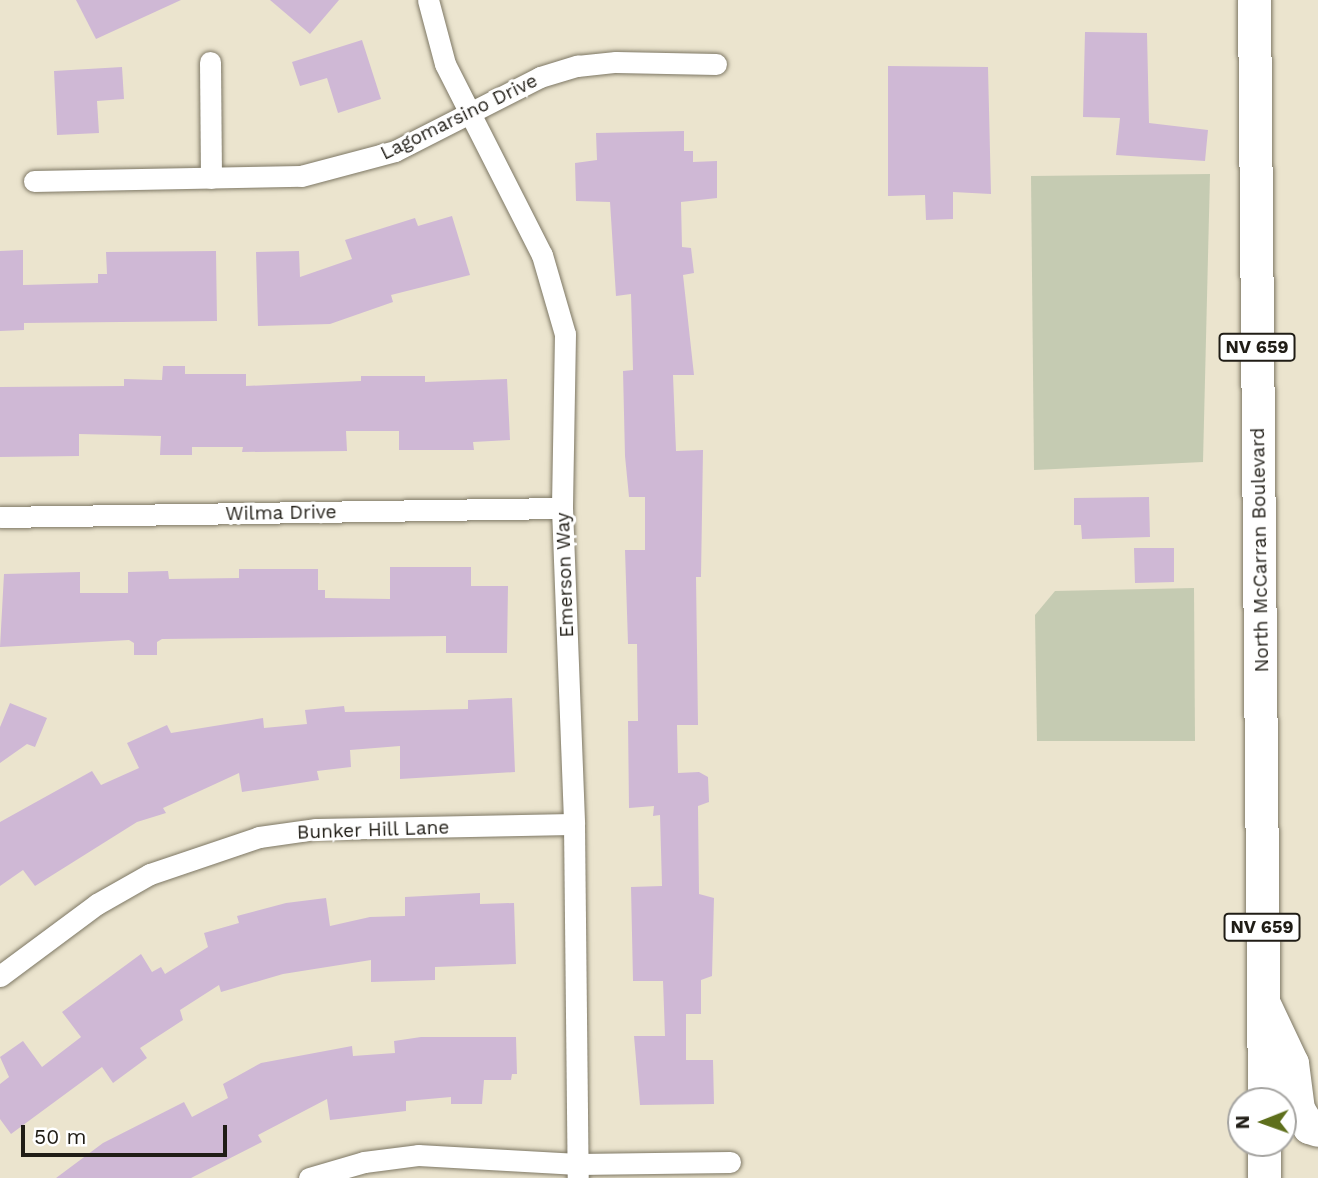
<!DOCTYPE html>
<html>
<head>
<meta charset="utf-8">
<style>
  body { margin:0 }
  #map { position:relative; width:1318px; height:1178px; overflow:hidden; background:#ebe4ce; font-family:"Work Sans",sans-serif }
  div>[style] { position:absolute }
  .green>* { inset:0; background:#c5cbb2 }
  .building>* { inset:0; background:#cfb8d5 }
  .roads { filter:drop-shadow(0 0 2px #7d7764) drop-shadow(0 0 2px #7d7764) }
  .minor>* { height:21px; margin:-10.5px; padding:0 10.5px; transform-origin:10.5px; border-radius:10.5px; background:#fff }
  .primary>* { height:33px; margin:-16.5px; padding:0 16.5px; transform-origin:16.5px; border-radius:16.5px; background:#fff }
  span { translate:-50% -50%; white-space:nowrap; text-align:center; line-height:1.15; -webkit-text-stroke:6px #fff; paint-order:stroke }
  .shield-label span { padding:2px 5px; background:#fff; border:2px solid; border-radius:5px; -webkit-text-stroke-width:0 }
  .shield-label { font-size:18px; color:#201d16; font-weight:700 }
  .street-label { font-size:19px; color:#201d16 }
  .north { position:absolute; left:1227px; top:1087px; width:70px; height:70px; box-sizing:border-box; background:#fff; border:2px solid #a6a5a2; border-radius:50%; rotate:269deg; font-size:19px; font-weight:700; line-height:28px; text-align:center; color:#201d16 }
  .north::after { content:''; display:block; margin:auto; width:24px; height:32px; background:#5e6f1c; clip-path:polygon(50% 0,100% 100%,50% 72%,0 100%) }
  .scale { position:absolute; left:21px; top:1125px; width:206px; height:32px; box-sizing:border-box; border:4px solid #201d16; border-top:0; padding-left:9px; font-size:21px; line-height:24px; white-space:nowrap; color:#201d16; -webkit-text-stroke:5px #fff; paint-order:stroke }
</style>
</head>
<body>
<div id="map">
  <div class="green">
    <i style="clip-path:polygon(1210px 174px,1203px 462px,1034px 470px,1031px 176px)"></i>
    <i style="clip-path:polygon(1194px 588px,1195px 741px,1037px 741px,1035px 615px,1055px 591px)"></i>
  </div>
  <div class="building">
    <i style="clip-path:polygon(76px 0,181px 0,96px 39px)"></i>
    <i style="clip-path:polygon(270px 0,339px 0,310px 34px)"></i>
    <i style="clip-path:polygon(1085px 32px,1147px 33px,1149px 123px,1208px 130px,1205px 161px,1116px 155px,1120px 118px,1083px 117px)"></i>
    <i style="clip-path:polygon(362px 40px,381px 99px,338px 113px,327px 78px,300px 86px,292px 62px)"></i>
    <i style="clip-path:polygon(888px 66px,988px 67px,991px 194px,953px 192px,953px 219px,926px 220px,925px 195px,888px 196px)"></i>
    <i style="clip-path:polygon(122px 67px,124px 99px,97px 101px,99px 133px,57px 135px,54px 71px)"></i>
    <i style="clip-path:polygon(684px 131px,684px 151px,693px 151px,693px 162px,717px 161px,717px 198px,681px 202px,682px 247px,691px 248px,694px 273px,683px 275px,694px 375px,673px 375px,676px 451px,703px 450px,701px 577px,696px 577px,698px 725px,677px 725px,678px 773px,699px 772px,708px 777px,709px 802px,698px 806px,699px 894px,714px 898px,712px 976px,701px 980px,701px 1014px,686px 1014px,686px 1060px,713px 1060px,714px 1104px,640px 1105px,634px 1036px,665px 1036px,663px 981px,633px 981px,631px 887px,662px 886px,660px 815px,653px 816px,654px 806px,629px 808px,628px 721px,638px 721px,637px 644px,628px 644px,625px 550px,645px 550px,645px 497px,629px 497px,625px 456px,623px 371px,633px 370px,631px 294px,616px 296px,610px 202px,576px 201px,575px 163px,597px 160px,596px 133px)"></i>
    <i style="clip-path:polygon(452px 216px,470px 275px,391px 295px,393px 302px,330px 324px,258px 326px,256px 252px,299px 251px,300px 277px,352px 259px,345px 240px,415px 218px,418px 226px)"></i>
    <i style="clip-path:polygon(23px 250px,23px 285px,98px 283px,98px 274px,107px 274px,106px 252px,216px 251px,217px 321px,24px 323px,24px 330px,0 331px,0 251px)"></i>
    <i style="clip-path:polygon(163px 366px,185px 366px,185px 374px,246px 374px,246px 386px,361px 381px,361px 376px,425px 376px,425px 382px,507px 379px,510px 440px,473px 442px,474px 450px,399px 450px,399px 431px,346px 431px,347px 451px,242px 452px,243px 447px,192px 447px,192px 455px,160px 455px,161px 436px,79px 434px,79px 456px,0 457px,0 387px,124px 386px,124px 379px,162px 380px)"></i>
    <i style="clip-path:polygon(1149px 497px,1150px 537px,1082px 539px,1081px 525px,1074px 525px,1074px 498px)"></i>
    <i style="clip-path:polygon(1134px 548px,1174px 548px,1174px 582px,1135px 583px)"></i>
    <i style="clip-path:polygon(390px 567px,471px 567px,471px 586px,508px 586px,507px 653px,446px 653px,446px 636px,162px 639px,157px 642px,157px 655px,134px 655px,134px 643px,129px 640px,0 647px,4px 574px,80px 572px,80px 593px,128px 593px,128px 572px,168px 571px,169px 579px,239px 578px,239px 569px,318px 569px,318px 590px,325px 590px,325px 598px,390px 599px)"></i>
    <i style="clip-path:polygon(512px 698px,515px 772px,400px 779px,400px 746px,350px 750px,351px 767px,317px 771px,319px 780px,242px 792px,239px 773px,163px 808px,166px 813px,137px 822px,35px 886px,23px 870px,0 886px,0 822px,92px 771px,101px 785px,139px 768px,127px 743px,167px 725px,171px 733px,263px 718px,264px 728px,307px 724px,305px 710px,344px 706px,345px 712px,468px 709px,468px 700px)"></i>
    <i style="clip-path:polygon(10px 703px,47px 718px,35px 747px,27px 744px,0 763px,0 727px)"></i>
    <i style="clip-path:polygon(480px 893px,480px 904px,514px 903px,516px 964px,435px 967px,435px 980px,371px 982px,371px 960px,283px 974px,221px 992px,219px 985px,180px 1010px,183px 1020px,140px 1048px,147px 1058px,113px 1083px,102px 1067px,11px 1134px,0 1119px,0 1084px,9px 1077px,0 1057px,23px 1041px,42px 1067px,81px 1037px,62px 1012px,141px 954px,152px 972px,161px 967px,165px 974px,208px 947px,204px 933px,239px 923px,237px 916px,286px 903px,326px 898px,330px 926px,370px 917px,405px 916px,405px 897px)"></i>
    <i style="clip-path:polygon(421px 1037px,516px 1037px,517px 1074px,512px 1074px,511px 1080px,484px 1080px,482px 1104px,451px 1104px,451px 1097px,406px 1101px,406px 1111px,330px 1120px,327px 1099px,258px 1135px,262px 1142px,191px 1178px,56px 1178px,103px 1143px,184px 1102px,192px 1117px,228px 1098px,223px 1084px,261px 1063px,352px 1046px,353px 1056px,395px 1053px,394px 1041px)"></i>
  </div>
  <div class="roads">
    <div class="minor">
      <i style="left:428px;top:0;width:66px;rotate:75.1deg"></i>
      <i style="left:445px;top:64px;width:214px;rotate:63.1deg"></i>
      <i style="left:542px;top:255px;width:82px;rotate:73.8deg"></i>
      <i style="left:565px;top:334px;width:174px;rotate:91deg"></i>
      <i style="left:562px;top:508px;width:316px;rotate:87.8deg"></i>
      <i style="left:574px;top:824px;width:354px;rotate:89.4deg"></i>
      <i style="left:210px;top:62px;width:116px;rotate:89.5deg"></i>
      <i style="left:34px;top:181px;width:267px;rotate:-1.1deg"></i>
      <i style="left:301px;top:176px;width:97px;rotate:-14.9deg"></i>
      <i style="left:395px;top:151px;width:163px;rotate:-27deg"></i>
      <i style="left:540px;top:77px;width:39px;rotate:-17deg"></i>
      <i style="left:577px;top:66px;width:39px;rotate:-6deg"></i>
      <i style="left:616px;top:62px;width:100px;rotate:1.1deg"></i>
      <i style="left:0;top:517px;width:562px;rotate:-0.92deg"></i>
      <i style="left:0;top:976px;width:121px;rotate:-36.6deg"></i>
      <i style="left:97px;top:904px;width:61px;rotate:-29.5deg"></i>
      <i style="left:150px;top:874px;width:115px;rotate:-18.7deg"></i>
      <i style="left:259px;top:837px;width:58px;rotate:-8deg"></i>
      <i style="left:316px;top:829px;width:258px;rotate:-1.1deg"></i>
      <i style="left:309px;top:1178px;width:57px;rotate:-16.2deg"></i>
      <i style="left:364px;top:1162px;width:54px;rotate:-7.4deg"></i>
      <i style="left:418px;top:1155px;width:160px;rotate:3.2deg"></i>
      <i style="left:578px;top:1164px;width:152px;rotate:-0.8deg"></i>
    </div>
    <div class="primary">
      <i style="left:1254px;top:0;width:1101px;rotate:89.48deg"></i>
      <i style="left:1265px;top:1006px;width:63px;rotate:64.7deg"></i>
      <i style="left:1292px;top:1063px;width:46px;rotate:82.6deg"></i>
      <i style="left:1298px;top:1109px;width:21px;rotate:59deg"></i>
      <i style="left:1309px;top:1127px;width:9px;rotate:18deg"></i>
      <i style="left:1264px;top:1178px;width:35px;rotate:-90deg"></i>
    </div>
  </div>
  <div class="shield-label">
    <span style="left:1257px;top:347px">NV 659</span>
    <span style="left:1262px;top:927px">NV 659</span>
  </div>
  <div class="street-label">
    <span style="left:459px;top:117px;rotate:-26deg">Lagomarsino Drive</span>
    <span style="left:281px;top:513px;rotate:-1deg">Wilma Drive</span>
    <span style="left:1260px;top:550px;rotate:-91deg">North McCarran Boulevard</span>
    <span style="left:565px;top:575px;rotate:-92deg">Emerson Way</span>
    <span style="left:373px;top:830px;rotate:-2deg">Bunker Hill Lane</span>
  </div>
  <div class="north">N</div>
  <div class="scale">50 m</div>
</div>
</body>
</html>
